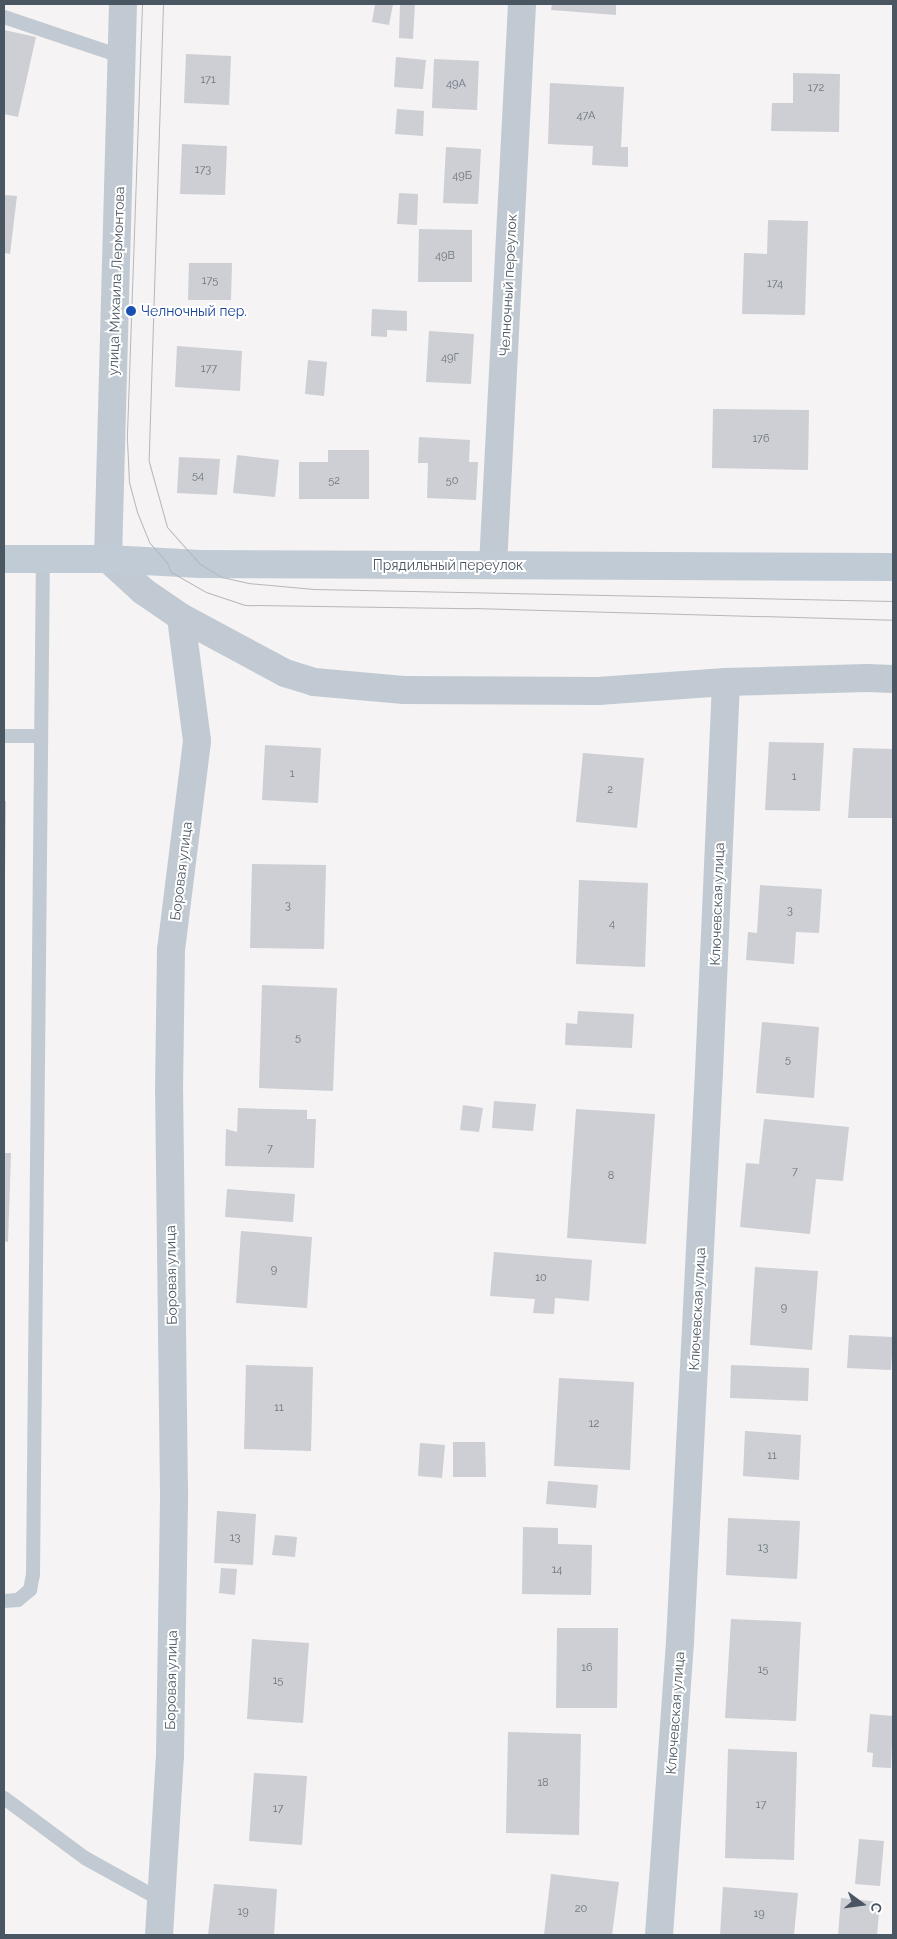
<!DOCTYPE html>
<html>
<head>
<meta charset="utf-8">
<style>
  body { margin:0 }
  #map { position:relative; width:897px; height:1939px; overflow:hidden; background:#f5f3f3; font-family:Raleway,sans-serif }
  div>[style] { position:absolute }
  .building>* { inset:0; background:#cdcfd5 }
  .lane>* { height:14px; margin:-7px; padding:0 7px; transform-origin:7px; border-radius:7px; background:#c1cad2 }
  .street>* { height:28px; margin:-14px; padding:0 14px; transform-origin:14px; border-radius:14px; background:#c1cad2 }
  .secondary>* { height:28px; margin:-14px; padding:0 14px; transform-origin:14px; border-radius:14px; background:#c1cbd6 }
  .tram>* { height:1px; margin:-0.5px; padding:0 0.5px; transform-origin:0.5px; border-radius:0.5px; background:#b5b8bd }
  .dots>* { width:14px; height:14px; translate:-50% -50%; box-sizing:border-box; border:2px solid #fff; border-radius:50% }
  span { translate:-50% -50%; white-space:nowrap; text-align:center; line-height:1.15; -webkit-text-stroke:4px #fff; paint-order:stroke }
  .number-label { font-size:11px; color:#6b747e }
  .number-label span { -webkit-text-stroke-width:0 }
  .street-label { font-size:14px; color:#4a5661 }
  .transit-label { font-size:14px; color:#164399 }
  .left { translate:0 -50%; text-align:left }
  .frame { position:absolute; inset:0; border:5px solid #4a5661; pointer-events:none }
  .north { position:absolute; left:837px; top:1879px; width:50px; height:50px; -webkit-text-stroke:4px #fff; paint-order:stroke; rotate:104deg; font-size:14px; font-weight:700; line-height:20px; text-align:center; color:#4a5661 }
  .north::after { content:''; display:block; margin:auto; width:18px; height:22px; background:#4a5661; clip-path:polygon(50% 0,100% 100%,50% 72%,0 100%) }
</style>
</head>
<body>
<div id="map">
  <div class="building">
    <i style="clip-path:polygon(375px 4px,393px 4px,389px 25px,372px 22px)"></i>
    <i style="clip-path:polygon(400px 4px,415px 4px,413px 39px,399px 38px)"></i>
    <i style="clip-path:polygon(552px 4px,616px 4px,616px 15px,551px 10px)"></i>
    <i style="clip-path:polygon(4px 30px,36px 37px,18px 117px,4px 114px)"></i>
    <i style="clip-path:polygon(186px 54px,231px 56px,229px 105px,184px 103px)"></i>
    <i style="clip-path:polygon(396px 57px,426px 60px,423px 89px,394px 87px)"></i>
    <i style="clip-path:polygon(434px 59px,479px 61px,477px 110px,432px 108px)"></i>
    <i style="clip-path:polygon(793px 73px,840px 74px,839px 132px,771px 131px,772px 103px,793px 103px)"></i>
    <i style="clip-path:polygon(550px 83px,624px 87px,621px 147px,628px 147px,628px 167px,592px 165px,593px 146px,548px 144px)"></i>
    <i style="clip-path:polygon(397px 109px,424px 111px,423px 136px,395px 134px)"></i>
    <i style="clip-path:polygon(182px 144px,227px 146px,225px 195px,180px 194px)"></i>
    <i style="clip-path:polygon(446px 147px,481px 149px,478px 204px,443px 203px)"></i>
    <i style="clip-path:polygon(399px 193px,418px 194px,417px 225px,397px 224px)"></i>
    <i style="clip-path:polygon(4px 195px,17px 196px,10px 254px,4px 253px)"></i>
    <i style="clip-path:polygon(768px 220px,808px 221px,805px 315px,742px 314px,744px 253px,767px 254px)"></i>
    <i style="clip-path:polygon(419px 229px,472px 230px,472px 282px,418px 282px)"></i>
    <i style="clip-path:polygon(189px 263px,232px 263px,231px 300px,188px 300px)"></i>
    <i style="clip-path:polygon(372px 309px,407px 311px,407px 331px,387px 330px,387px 337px,371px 336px)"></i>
    <i style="clip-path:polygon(429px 331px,474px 334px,471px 384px,426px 382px)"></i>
    <i style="clip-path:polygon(177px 346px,242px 351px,240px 391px,175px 387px)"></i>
    <i style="clip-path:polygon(308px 360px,327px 362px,324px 396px,305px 394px)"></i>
    <i style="clip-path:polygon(713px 409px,809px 410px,808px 470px,712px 468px)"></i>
    <i style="clip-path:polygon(419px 437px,470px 440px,469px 462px,478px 462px,476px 500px,427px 498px,428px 463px,418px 463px)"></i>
    <i style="clip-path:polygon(328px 450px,369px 450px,369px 499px,299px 499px,299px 462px,328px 462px)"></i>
    <i style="clip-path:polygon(237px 455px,279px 460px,275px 497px,233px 493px)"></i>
    <i style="clip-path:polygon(179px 457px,220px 459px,217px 495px,177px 493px)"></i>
    <i style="clip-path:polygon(769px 742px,824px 743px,820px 811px,765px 810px)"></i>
    <i style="clip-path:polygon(265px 745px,321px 748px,318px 803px,262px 800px)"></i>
    <i style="clip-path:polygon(853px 748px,893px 749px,893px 818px,848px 818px)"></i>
    <i style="clip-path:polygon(583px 753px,644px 758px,637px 828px,576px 822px)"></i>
    <i style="clip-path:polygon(4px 801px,6px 801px,5px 876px,4px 876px)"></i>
    <i style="clip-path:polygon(252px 864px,326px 865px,324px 949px,250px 948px)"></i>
    <i style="clip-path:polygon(579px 880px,648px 883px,645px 967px,576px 964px)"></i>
    <i style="clip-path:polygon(760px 885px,822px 889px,819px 933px,796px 932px,794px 964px,746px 960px,748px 932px,757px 933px)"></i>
    <i style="clip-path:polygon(262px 985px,337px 988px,333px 1091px,259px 1088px)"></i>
    <i style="clip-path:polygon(578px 1011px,634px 1014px,632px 1048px,565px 1045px,566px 1023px,577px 1024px)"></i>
    <i style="clip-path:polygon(762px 1022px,819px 1027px,814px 1098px,756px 1093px)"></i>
    <i style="clip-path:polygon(494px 1101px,536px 1104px,533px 1131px,492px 1128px)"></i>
    <i style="clip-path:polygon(463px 1105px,483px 1108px,479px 1132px,460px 1130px)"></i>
    <i style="clip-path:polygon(238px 1108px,307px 1110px,307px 1119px,316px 1119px,314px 1168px,225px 1166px,226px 1129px,237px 1132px)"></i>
    <i style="clip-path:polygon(576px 1109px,655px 1114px,646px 1244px,567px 1238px)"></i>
    <i style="clip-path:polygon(764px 1119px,849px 1127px,843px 1181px,816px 1179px,810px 1234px,740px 1227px,746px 1163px,759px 1164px)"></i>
    <i style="clip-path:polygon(4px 1153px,11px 1153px,8px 1242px,4px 1241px)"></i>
    <i style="clip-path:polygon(227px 1189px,295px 1194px,293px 1222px,225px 1217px)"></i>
    <i style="clip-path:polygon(241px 1231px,312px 1237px,307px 1308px,236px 1303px)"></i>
    <i style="clip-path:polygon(494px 1252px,592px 1260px,589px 1301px,555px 1298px,554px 1314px,533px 1313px,535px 1299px,490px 1296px)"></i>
    <i style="clip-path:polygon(755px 1267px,818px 1271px,812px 1350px,750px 1345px)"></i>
    <i style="clip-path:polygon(849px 1335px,893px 1337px,891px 1370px,847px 1368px)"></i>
    <i style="clip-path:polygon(246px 1365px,313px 1367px,311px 1451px,244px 1449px)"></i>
    <i style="clip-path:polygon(731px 1365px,809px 1368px,808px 1401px,730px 1398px)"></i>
    <i style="clip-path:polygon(559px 1378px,634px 1382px,630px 1470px,554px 1466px)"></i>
    <i style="clip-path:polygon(745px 1431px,801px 1435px,799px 1480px,743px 1476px)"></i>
    <i style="clip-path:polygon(453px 1442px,485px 1442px,486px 1477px,453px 1477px)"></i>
    <i style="clip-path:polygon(420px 1443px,445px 1445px,442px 1478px,418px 1476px)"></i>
    <i style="clip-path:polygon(548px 1481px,598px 1485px,596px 1508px,546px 1504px)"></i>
    <i style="clip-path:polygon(217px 1511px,256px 1514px,253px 1565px,214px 1563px)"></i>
    <i style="clip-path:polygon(728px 1518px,800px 1521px,797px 1579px,726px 1575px)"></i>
    <i style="clip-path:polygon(523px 1527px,558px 1528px,558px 1544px,592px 1545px,591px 1595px,522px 1594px)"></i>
    <i style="clip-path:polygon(275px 1535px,297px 1537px,295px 1557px,272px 1555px)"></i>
    <i style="clip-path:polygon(221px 1568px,237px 1569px,235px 1595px,219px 1593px)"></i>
    <i style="clip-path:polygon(731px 1619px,801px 1622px,796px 1721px,725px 1718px)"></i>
    <i style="clip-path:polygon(557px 1628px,618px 1628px,617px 1708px,556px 1708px)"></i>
    <i style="clip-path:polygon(252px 1639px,309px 1643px,303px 1723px,247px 1719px)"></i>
    <i style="clip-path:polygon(870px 1714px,893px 1716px,891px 1768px,872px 1767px,873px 1753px,867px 1752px)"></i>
    <i style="clip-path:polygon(508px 1732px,581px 1734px,579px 1835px,506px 1833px)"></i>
    <i style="clip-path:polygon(728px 1749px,797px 1752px,794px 1860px,725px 1858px)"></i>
    <i style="clip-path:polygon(254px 1773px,307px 1776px,302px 1845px,249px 1841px)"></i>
    <i style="clip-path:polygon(859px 1839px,884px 1841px,880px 1886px,855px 1884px)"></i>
    <i style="clip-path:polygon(551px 1874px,619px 1882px,612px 1935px,544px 1935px)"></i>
    <i style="clip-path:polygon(214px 1884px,277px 1889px,274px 1935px,208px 1935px)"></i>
    <i style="clip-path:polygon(723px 1887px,798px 1893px,794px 1935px,720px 1935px)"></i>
    <i style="clip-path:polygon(841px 1898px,880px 1902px,877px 1935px,838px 1935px)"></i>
  </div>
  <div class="lane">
    <i style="left:4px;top:17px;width:126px;rotate:18.6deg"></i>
    <i style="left:4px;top:736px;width:37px"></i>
    <i style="left:4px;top:1601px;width:14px;rotate:-4deg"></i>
    <i style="left:18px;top:1600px;width:16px;rotate:-40deg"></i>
    <i style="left:30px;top:1590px;width:16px;rotate:-79deg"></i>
    <i style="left:33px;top:1574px;width:1015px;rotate:-89.44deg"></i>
    <i style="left:4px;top:1798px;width:101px;rotate:36.5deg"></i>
    <i style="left:85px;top:1858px;width:87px;rotate:28.9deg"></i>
  </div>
  <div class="street">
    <i style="left:123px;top:4px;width:555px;rotate:91.55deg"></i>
    <i style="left:108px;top:559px;width:47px;rotate:42.4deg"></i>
    <i style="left:143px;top:591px;width:46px;rotate:34.4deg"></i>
    <i style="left:181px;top:617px;width:118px;rotate:28.3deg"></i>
    <i style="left:285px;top:673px;width:30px;rotate:17deg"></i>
    <i style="left:314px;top:682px;width:90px;rotate:5.1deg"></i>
    <i style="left:404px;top:690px;width:194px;rotate:0.3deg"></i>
    <i style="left:598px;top:691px;width:128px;rotate:-4deg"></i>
    <i style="left:726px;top:682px;width:141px;rotate:-1.6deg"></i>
    <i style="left:867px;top:678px;width:26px;rotate:2deg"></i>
    <i style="left:493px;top:565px;width:562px;rotate:-87.04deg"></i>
    <i style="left:159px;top:1935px;width:180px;rotate:-86.5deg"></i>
    <i style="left:170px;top:1755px;width:262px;rotate:-89.1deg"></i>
    <i style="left:174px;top:1493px;width:401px;rotate:-90.7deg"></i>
    <i style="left:169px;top:1092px;width:142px;rotate:-89.2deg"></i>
    <i style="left:171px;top:950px;width:211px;rotate:-82.9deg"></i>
    <i style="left:197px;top:741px;width:125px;rotate:-97.4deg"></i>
    <i style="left:659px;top:1935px;width:294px;rotate:-85.9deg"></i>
    <i style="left:680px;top:1642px;width:571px;rotate:-87.09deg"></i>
    <i style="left:709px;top:1072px;width:390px;rotate:-87.5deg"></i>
  </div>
  <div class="secondary">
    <i style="left:4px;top:559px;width:104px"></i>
    <i style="left:108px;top:559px;width:92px;rotate:3.1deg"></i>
    <i style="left:200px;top:564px;width:693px;rotate:0.25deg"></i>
  </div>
  <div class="tram">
    <i style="left:142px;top:4px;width:436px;rotate:92deg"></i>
    <i style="left:127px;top:440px;width:42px;rotate:87.3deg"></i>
    <i style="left:129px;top:482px;width:31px;rotate:75deg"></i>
    <i style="left:137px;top:512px;width:32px;rotate:68deg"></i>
    <i style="left:149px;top:542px;width:28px;rotate:49deg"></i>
    <i style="left:167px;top:563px;width:10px;rotate:66deg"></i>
    <i style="left:171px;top:572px;width:40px;rotate:29.7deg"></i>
    <i style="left:206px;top:592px;width:41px;rotate:18.4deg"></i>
    <i style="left:245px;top:605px;width:227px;rotate:0.8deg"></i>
    <i style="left:472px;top:608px;width:421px;rotate:1.6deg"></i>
    <i style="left:163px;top:4px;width:458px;rotate:91.8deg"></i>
    <i style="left:149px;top:462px;width:67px;rotate:74.5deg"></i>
    <i style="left:167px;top:527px;width:50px;rotate:48.3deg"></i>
    <i style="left:200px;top:564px;width:26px;rotate:31deg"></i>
    <i style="left:222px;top:577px;width:27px;rotate:13deg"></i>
    <i style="left:248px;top:583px;width:66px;rotate:5.2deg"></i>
    <i style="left:314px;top:589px;width:579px;rotate:1.19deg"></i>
  </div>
  <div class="dots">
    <i style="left:131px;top:311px;background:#1a4fb4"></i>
  </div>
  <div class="number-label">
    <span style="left:208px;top:80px">171</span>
    <span style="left:456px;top:84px">49А</span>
    <span style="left:816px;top:88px">172</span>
    <span style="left:586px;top:116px">47А</span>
    <span style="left:203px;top:170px">173</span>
    <span style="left:462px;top:176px">49Б</span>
    <span style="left:445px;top:256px">49В</span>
    <span style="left:210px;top:281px">175</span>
    <span style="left:775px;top:284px">174</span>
    <span style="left:450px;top:358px">49Г</span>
    <span style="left:209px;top:369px">177</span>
    <span style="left:761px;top:439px">176</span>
    <span style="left:198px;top:476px">54</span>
    <span style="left:334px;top:481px">52</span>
    <span style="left:452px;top:481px">50</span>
    <span style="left:292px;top:774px">1</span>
    <span style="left:794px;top:777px">1</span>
    <span style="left:610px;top:790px">2</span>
    <span style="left:288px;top:906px">3</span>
    <span style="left:790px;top:911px">3</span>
    <span style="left:612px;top:924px">4</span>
    <span style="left:298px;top:1038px">5</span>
    <span style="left:788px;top:1060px">5</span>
    <span style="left:270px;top:1149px">7</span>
    <span style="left:795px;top:1172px">7</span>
    <span style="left:611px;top:1176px">8</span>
    <span style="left:274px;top:1270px">9</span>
    <span style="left:541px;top:1278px">10</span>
    <span style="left:784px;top:1308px">9</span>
    <span style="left:279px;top:1408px">11</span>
    <span style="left:594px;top:1424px">12</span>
    <span style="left:772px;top:1456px">11</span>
    <span style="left:235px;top:1538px">13</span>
    <span style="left:763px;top:1548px">13</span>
    <span style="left:557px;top:1570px">14</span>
    <span style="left:587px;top:1668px">16</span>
    <span style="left:763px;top:1670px">15</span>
    <span style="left:278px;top:1681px">15</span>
    <span style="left:543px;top:1783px">18</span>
    <span style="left:761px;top:1805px">17</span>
    <span style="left:278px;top:1809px">17</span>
    <span style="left:581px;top:1909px">20</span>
    <span style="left:243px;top:1912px">19</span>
    <span style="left:759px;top:1914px">19</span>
  </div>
  <div class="street-label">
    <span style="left:116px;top:281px;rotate:-88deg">улица Михаила Лермонтова</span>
    <span style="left:508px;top:285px;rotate:-87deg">Челночный переулок</span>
    <span style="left:448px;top:565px">Прядильный переулок</span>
    <span style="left:181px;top:871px;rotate:-83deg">Боровая улица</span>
    <span style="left:717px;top:904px;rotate:-88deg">Ключевская улица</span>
    <span style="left:171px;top:1275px;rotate:-91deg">Боровая улица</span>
    <span style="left:697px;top:1309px;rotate:-87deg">Ключевская улица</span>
    <span style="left:171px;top:1680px;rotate:-89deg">Боровая улица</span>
    <span style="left:675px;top:1713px;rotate:-86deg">Ключевская улица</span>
  </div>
  <div class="transit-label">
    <span class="left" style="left:141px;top:311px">Челночный пер.</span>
  </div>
  <div class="frame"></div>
  <div class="north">С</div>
</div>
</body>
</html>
